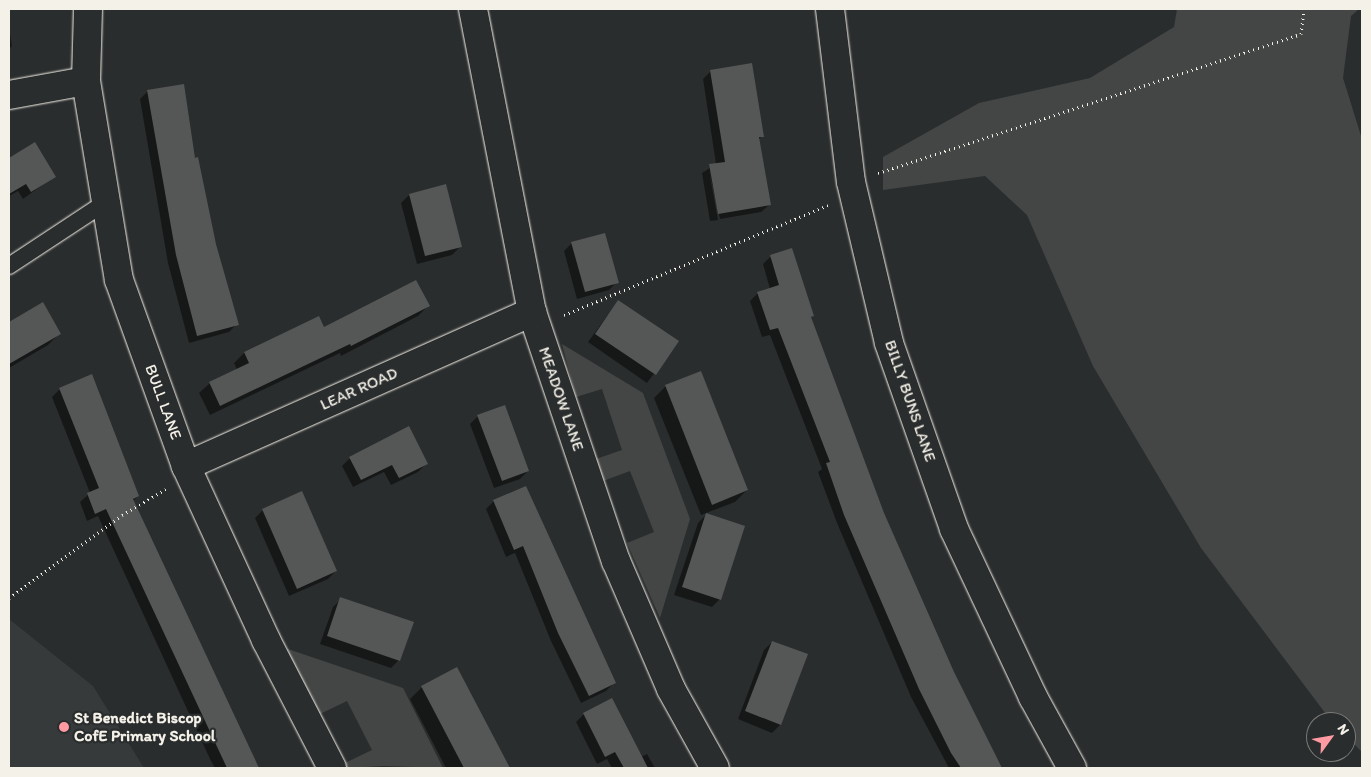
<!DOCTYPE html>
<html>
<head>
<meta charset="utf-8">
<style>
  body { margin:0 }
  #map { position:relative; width:1371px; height:777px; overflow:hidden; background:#2a2d2e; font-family:Itim,sans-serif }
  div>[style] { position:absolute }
  .built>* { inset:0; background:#373a3a }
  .green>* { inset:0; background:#444645 }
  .shadow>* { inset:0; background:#0007 }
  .building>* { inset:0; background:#555756 }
  .path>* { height:3px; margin-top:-1.5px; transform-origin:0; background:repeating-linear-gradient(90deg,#f4f1e8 0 1px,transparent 0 5px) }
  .roads { filter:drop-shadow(0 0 1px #f4f1e8) drop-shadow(0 0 1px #f4f1e8) }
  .service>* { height:16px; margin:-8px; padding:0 8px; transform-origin:8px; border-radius:8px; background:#2a2d2e }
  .minor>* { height:28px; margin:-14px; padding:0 14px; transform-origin:14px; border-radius:14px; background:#2a2d2e }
  .tertiary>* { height:28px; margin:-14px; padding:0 14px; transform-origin:14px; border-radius:14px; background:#2a2d2e }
  .dots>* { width:14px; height:14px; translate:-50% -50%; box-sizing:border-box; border:2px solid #2a2d2e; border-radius:50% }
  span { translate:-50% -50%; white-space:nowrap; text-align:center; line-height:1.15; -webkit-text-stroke:4.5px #2a2d2e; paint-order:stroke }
  .street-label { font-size:16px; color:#f4f1e8 }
  .poi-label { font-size:16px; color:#f4f1e8; font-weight:700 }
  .left { translate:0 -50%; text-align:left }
  .frame { position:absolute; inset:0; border:10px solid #f4f1e8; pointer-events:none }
  .north { position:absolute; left:1306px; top:712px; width:50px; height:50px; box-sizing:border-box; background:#2a2d2e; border:1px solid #7b7b78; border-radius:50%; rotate:58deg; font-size:14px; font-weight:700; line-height:20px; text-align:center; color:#f4f1e8 }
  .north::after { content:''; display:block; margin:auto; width:18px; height:22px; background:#ff9aa2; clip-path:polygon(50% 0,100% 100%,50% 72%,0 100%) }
</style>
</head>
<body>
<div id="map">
  <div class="built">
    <i style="clip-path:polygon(9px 619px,93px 686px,144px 768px,9px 768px)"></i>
  </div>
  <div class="green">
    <i style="clip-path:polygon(1177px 9px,1359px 9px,1351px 16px,1343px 78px,1362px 139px,1362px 752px,1346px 736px,1346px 722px,1332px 722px,1201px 548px,1093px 366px,1027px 215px,985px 176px,883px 190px,883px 157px,979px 103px,1090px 78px,1174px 27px)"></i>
    <i style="clip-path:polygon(562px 344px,643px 393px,690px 519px,660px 618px,627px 543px,654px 532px,630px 471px,603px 481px,596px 459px,622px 450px,602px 389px,576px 397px)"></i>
    <i style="clip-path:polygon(282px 647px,403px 688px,443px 768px,384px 766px,347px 768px,345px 763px,372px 750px,347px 701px,320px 714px)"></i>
  </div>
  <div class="shadow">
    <i style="clip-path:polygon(9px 28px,12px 46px,9px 49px)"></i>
    <i style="clip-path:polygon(711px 71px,762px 136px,758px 140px,769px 205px,761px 212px,720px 219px,709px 170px,718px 220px,710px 221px,702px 173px,716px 164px,703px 79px)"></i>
    <i style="clip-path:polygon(148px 91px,194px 160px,237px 324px,229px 332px,189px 343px,168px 263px,140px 99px)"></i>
    <i style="clip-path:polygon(9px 159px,55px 176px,23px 199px,18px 191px,9px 196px)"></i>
    <i style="clip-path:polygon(409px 195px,460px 247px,452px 255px,417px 264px,401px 203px)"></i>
    <i style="clip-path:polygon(572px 243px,617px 282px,609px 290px,577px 299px,564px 251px)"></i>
    <i style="clip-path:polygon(770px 257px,813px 316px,810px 318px,883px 513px,952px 673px,1001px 768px,949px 768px,911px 697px,837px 523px,818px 472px,822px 469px,770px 335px,762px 337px,750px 301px,758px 293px,770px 289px,763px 264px)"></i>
    <i style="clip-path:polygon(618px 301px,677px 342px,647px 383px,588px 342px)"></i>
    <i style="clip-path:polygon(42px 304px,60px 333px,48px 345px,9px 368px,9px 323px)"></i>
    <i style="clip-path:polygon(428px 306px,418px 316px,341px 356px,340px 353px,210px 415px,199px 393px,210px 383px,237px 370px,234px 363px,244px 353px,318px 318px,323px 329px)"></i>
    <i style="clip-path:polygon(666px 386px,747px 490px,735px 502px,701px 515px,654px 398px)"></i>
    <i style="clip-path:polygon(60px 389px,138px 496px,133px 501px,258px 768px,215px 768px,210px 759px,98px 516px,87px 521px,80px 502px,90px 493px,52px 397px)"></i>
    <i style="clip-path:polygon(478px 416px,528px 471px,520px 479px,494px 488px,470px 424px)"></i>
    <i style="clip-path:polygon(350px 458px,426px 464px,418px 472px,391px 485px,384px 472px,353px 487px,342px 466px)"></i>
    <i style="clip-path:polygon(526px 487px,614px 683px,606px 691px,581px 703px,551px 641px,515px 553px,506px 557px,486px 509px,494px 501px)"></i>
    <i style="clip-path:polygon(263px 510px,336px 571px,328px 579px,289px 596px,255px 518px)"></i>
    <i style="clip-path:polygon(706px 515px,720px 599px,712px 607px,674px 595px,698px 523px)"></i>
    <i style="clip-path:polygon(341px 599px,399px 660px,391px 668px,320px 644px,333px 607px)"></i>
    <i style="clip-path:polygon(772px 642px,780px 725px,772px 733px,738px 719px,764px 650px)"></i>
    <i style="clip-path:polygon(456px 669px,509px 768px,446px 768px,410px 699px,422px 687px)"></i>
    <i style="clip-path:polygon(584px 714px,641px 757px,647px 754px,655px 768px,612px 768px,607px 759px,597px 764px,576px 722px)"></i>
  </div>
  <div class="building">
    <i style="clip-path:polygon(752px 63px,764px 137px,759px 137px,771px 205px,718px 214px,709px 164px,725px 162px,710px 70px)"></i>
    <i style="clip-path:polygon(184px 84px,195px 158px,198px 157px,216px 244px,239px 325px,197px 336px,176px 255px,147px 90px)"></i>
    <i style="clip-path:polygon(35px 142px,56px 177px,31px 192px,26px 184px,9px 194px,9px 158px)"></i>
    <i style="clip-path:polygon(446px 184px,462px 247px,425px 256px,409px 194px)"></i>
    <i style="clip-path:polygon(605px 233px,619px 283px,585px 292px,571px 242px)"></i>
    <i style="clip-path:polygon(792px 248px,814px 316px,811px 317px,884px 513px,954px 672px,1002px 768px,961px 768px,951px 753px,919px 689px,844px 515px,826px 463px,830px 462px,778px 328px,770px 330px,757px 292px,779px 285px,770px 255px)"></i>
    <i style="clip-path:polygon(416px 280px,430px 306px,351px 346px,350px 344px,220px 406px,209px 382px,249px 363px,244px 352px,319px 316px,324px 327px)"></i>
    <i style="clip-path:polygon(618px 300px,679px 341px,656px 375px,595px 334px)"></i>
    <i style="clip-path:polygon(43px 302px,61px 334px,9px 364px,9px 322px)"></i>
    <i style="clip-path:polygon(701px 371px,748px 490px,712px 505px,665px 385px)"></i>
    <i style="clip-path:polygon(92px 374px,139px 496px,133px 499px,259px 768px,227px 768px,106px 509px,95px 514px,87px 493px,99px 488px,59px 388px)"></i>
    <i style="clip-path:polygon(505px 405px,529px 471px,502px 481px,477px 415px)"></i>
    <i style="clip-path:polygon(409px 426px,428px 464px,399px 478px,392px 465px,361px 480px,349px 457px)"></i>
    <i style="clip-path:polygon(526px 486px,616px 683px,589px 696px,558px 633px,523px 546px,514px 550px,493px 500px)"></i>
    <i style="clip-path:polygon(302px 491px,337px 571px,297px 589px,262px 509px)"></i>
    <i style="clip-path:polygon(706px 513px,745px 526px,721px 600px,682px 587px)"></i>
    <i style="clip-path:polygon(340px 597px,414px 622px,400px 661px,327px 636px)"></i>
    <i style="clip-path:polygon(772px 641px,808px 654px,781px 725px,745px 711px)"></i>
    <i style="clip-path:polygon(457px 667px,510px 768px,464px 768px,421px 686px)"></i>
    <i style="clip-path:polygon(612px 698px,648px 768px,624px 768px,615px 752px,605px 757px,583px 713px)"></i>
  </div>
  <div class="path">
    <i style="left:878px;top:173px;width:445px;rotate:-18.2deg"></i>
    <i style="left:1301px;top:34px;width:25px;rotate:-83deg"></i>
    <i style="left:564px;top:315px;width:286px;rotate:-22.6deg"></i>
    <i style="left:9px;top:598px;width:140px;rotate:-36.3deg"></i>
    <i style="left:122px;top:515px;width:51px;rotate:-30.6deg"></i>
  </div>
  <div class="roads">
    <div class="service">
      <i style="left:9px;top:266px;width:116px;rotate:-33.4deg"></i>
    </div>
    <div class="minor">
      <i style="left:88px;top:9px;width:72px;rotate:91.6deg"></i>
      <i style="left:86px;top:81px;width:202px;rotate:80.6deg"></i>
      <i style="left:119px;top:280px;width:198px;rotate:70.2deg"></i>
      <i style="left:186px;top:466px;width:192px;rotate:65.3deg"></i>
      <i style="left:266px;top:640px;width:144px;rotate:62.7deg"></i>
      <i style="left:473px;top:9px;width:309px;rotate:79deg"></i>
      <i style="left:532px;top:312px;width:263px;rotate:71.4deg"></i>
      <i style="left:616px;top:561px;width:139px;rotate:66.7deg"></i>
      <i style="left:671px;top:689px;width:90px;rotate:60.9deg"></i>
      <i style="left:9px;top:95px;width:78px;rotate:-10.3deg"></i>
      <i style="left:186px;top:466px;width:379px;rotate:-24deg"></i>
    </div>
    <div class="tertiary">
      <i style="left:830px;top:9px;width:174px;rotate:83.1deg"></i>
      <i style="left:851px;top:182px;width:165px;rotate:76.7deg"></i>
      <i style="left:889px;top:343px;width:197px;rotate:70.7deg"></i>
      <i style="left:954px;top:529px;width:186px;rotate:64.8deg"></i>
      <i style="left:1033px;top:697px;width:81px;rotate:61.2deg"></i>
    </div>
  </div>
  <div class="dots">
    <i style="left:64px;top:727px;background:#ff9aa2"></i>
  </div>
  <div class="street-label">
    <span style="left:359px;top:389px;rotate:-24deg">LEAR ROAD</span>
    <span style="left:561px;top:399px;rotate:71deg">MEADOW LANE</span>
    <span style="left:910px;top:401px;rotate:71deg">BILLY BUNS LANE</span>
    <span style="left:163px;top:402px;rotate:70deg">BULL LANE</span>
  </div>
  <div class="poi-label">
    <span class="left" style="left:74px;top:727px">St Benedict Biscop<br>CofE Primary School</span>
  </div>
  <div class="frame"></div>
  <div class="north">N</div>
</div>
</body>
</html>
